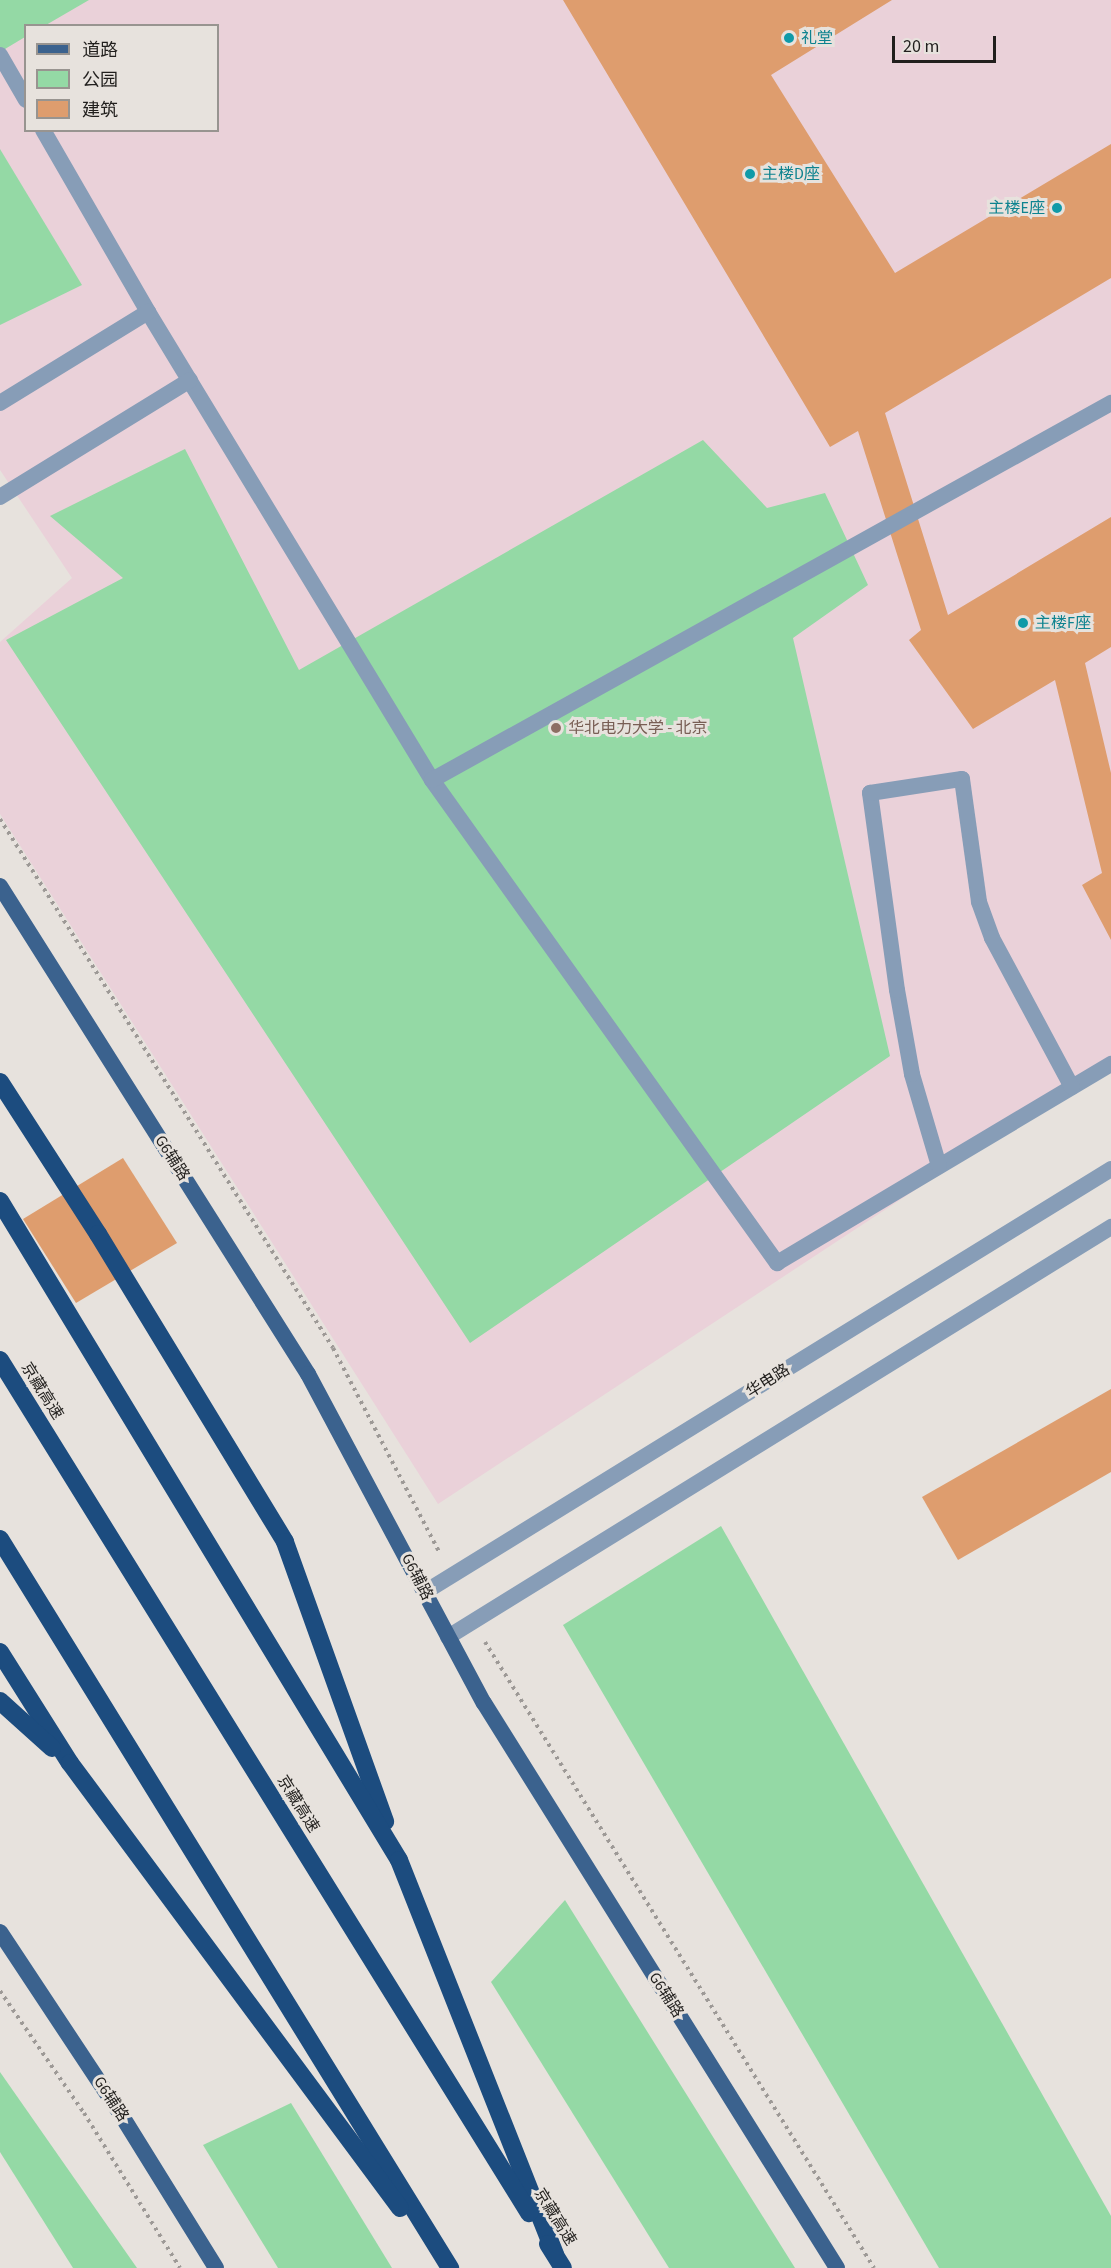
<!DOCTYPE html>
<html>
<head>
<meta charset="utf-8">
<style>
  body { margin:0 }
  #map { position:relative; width:1111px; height:2268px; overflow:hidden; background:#e7e2dd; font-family:"Source Sans 3","Noto Sans SC",sans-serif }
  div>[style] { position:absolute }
  .education>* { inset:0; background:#ead1d9 }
  .green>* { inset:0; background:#94d9a5 }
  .building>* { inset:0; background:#de9d6e }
  .path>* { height:4px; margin-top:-2px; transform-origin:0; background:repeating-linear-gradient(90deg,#9d9996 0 3px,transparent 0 7.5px) }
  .service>* { height:16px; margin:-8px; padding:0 8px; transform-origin:8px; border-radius:8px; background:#879db7 }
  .tertiary>* { height:16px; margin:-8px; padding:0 8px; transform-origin:8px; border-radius:8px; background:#879db7 }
  .primary>* { height:16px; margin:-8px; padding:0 8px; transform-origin:8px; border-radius:8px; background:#3b628e }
  .motorway>* { height:18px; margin:-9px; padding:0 9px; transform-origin:9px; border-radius:9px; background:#1c4c7f }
  .dots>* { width:16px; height:16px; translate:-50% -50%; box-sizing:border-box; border:3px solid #e7e2dd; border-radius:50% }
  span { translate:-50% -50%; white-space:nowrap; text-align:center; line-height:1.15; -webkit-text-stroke:6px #e7e2dd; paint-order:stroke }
  .culture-label { font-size:16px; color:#0d838f }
  .left { translate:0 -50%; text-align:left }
  .right { translate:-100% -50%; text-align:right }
  .education-label { font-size:16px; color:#785e54 }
  .street-label { font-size:16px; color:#211f1d }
  .legend { position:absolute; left:24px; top:24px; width:195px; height:108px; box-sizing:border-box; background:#e7e2dd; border:2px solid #989490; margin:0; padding:8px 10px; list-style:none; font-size:18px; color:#211f1d }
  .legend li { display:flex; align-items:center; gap:12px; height:30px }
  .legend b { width:30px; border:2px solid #989490 }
  .scale { position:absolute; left:892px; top:36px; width:104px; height:27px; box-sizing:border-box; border:3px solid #211f1d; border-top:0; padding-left:8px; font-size:18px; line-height:21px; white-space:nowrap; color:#211f1d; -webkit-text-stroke:4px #e7e2dd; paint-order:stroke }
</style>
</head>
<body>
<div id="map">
  <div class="education">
    <i style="clip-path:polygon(evenodd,0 0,1111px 0,1111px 1061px,438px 1504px,0 814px,0 642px,72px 578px,0 470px,0 0,26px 26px,218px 26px,218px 130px,26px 130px,26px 26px)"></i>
  </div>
  <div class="green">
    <i style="clip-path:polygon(0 0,89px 0,46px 25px,26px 26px,25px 37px,0 52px)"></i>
    <i style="clip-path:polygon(0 149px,82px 285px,0 325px)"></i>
    <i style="clip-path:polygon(703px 440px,767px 508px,825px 493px,868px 585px,793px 638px,890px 1056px,470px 1343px,6px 640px,123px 578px,50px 516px,185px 449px,299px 670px)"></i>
    <i style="clip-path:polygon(721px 1526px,1111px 2216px,1111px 2268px,939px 2268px,563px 1625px)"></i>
    <i style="clip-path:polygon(565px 1900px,795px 2268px,669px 2268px,491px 1982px)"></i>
    <i style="clip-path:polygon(0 2072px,137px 2268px,73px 2268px,0 2152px)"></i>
    <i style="clip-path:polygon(291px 2103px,392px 2268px,278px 2268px,203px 2145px)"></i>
  </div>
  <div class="building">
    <i style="clip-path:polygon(563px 0,892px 0,771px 75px,895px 273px,1111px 144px,1111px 278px,885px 413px,948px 615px,1111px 517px,1111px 647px,1085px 663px,1111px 773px,1111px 940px,1082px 885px,1102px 873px,1055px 680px,973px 729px,909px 640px,921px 630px,858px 431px,830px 447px)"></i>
    <i style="clip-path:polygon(123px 1158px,177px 1243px,76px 1303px,23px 1219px)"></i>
    <i style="clip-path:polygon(1111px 1389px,1111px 1472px,958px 1560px,922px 1497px)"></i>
  </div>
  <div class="path">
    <i style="left:0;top:819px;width:625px;rotate:57.81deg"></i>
    <i style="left:333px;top:1348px;width:230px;rotate:62.5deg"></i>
    <i style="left:485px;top:1642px;width:737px;rotate:58.14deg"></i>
    <i style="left:0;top:1991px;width:148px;rotate:55.5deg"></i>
    <i style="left:84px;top:2113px;width:182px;rotate:58.2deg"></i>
  </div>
  <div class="service">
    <i style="left:0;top:55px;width:52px;rotate:60deg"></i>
    <i style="left:43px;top:130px;width:210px;rotate:60deg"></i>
    <i style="left:148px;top:312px;width:547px;rotate:58.75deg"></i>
    <i style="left:432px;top:780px;width:594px;rotate:54.46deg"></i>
    <i style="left:777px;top:1263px;width:389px;rotate:-30.8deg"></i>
    <i style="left:0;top:403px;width:174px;rotate:-31.6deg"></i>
    <i style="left:0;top:497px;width:223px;rotate:-31.6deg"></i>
    <i style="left:432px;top:780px;width:777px;rotate:-29.04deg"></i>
    <i style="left:939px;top:1166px;width:96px;rotate:-106.4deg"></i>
    <i style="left:912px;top:1074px;width:85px;rotate:-100.1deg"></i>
    <i style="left:897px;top:990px;width:199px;rotate:-97.8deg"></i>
    <i style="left:870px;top:793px;width:93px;rotate:-8.7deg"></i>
    <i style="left:962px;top:779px;width:124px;rotate:82.1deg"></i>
    <i style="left:979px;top:902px;width:38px;rotate:70deg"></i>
    <i style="left:992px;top:938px;width:169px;rotate:61.8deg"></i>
  </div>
  <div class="tertiary">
    <i style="left:425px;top:1592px;width:806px;rotate:-31.66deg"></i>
    <i style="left:448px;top:1637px;width:780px;rotate:-31.73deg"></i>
  </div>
  <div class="primary">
    <i style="left:0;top:886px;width:577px;rotate:57.74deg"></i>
    <i style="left:308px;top:1374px;width:373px;rotate:61.9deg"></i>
    <i style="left:484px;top:1703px;width:666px;rotate:58deg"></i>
    <i style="left:0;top:1932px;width:217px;rotate:56.5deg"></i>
    <i style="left:120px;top:2113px;width:182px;rotate:58.2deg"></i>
  </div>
  <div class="motorway">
    <i style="left:0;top:1082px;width:181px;rotate:57.2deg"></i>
    <i style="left:98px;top:1234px;width:360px;rotate:58.7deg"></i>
    <i style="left:285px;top:1542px;width:297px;rotate:70.3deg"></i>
    <i style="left:0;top:1201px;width:770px;rotate:58.81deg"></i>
    <i style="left:399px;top:1860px;width:424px;rotate:68.4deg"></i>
    <i style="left:0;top:1360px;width:1004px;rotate:58.19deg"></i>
    <i style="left:0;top:1539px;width:857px;rotate:58.31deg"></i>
    <i style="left:0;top:1652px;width:131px;rotate:57.8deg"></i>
    <i style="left:70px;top:1763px;width:554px;rotate:53.44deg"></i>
    <i style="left:0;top:1701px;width:70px;rotate:42.1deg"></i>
    <i style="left:548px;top:2244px;width:28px;rotate:58deg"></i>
  </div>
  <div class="dots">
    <i style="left:789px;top:38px;background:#0f9aa8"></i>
    <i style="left:750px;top:174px;background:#0f9aa8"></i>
    <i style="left:1057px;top:208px;background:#0f9aa8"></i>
    <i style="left:1023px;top:623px;background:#0f9aa8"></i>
    <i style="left:556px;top:728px;background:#8d6e63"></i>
  </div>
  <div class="culture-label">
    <span class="left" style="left:801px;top:38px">礼堂</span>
    <span class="left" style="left:762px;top:174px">主楼D座</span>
    <span class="right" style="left:1045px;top:208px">主楼E座</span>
    <span class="left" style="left:1035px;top:623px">主楼F座</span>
  </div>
  <div class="education-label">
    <span class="left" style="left:568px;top:728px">华北电力大学 - 北京</span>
  </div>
  <div class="street-label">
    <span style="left:172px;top:1158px;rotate:58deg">G6辅路</span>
    <span style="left:768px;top:1381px;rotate:-32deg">华电路</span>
    <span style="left:42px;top:1391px;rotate:58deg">京藏高速</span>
    <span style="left:417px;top:1577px;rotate:63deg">G6辅路</span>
    <span style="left:298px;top:1804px;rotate:58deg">京藏高速</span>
    <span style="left:666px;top:1995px;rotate:58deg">G6辅路</span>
    <span style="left:111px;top:2099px;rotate:57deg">G6辅路</span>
    <span style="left:555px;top:2217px;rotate:58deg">京藏高速</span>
  </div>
  <ul class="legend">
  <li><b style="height:8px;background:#3b628e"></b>道路</li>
  <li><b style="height:16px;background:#94d9a5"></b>公园</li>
  <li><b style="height:16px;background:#de9d6e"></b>建筑</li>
  </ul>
  <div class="scale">20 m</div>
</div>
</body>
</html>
